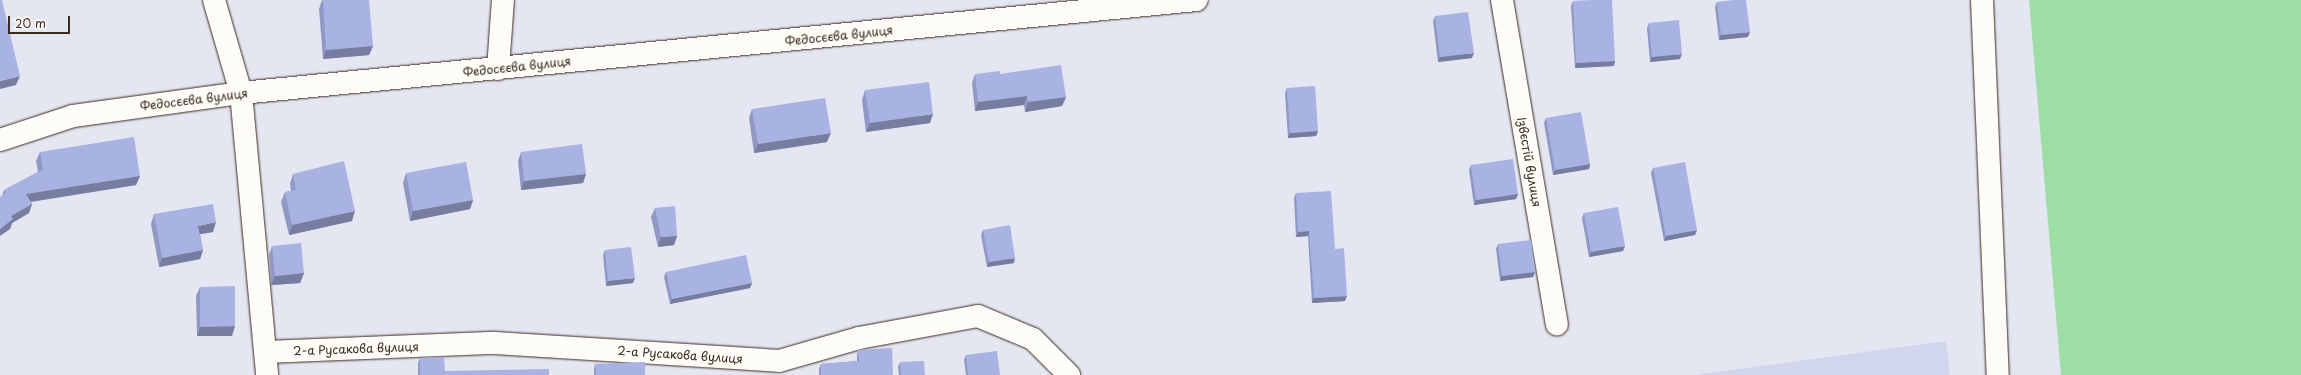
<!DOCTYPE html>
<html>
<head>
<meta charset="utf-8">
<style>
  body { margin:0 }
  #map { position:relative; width:2301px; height:375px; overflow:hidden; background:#e4e6f1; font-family:"Playpen Sans",sans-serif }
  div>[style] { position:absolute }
  .built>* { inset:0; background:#d2d6ed }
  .green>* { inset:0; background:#9ddda6 }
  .roads { filter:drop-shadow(0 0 1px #3b2a1e) drop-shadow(0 0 1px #3b2a1e) }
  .street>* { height:22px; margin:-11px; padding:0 11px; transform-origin:11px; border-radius:11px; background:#fdfcf7 }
  .secondary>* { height:22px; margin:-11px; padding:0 11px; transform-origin:11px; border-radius:11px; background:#fdfcf7 }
  .wall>* { inset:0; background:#9099c3 }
  .shaded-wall>* { inset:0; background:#767d9f }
  .building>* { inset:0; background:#a8b2e3 }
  span { translate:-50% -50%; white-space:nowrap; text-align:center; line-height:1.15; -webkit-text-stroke:3px #fdfcf7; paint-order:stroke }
  .street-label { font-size:12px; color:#3b2a1e }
  .scale { position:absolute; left:8px; top:16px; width:62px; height:18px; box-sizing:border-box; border:2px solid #3b2a1e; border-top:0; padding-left:5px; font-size:12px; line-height:14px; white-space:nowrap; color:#3b2a1e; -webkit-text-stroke:3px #fdfcf7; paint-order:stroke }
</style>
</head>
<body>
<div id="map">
  <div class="built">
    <i style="clip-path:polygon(1946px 341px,1950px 375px,1694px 375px)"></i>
  </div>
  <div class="green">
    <i style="clip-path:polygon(2029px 0,2301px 0,2301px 375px,2061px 375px)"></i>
  </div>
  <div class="roads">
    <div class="street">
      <i style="left:214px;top:0;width:97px;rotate:73.8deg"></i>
      <i style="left:241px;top:93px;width:283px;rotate:84.7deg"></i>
      <i style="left:1502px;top:0;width:329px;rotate:80.4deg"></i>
      <i style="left:1982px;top:0;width:375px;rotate:87.6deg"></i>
      <i style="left:498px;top:69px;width:69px;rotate:-85.9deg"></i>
      <i style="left:266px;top:352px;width:229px;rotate:-2.3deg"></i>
      <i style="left:495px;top:343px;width:285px;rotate:3.6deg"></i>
      <i style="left:779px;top:361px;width:83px;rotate:-16deg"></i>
      <i style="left:859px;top:338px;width:121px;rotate:-10.5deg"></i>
      <i style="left:978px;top:316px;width:60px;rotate:22.7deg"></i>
      <i style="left:1033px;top:339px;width:51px;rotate:45deg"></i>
    </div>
    <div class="secondary">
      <i style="left:0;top:140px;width:77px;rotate:-18.2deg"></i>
      <i style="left:73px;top:116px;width:170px;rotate:-7.8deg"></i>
      <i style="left:241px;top:93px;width:960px;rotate:-5.56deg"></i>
    </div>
  </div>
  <div class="wall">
    <i style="clip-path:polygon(322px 0,373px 46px,369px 55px,323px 59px,319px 9px)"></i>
    <i style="clip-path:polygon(1573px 1px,1615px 61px,1614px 66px,1575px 68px,1571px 6px)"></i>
    <i style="clip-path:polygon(1717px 2px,1748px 37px,1719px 40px,1715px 7px)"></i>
    <i style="clip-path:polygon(1435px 16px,1472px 58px,1438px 62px,1433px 21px)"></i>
    <i style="clip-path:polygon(1649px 23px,1680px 59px,1650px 62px,1647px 28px)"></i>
    <i style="clip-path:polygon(975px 74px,1000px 74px,1066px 97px,1062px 106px,1025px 112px,1024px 105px,975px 111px,972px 83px)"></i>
    <i style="clip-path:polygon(1287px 88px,1318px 131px,1316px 136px,1288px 138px,1285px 93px)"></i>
    <i style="clip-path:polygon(865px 90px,930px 123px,866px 132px,862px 100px)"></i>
    <i style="clip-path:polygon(752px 109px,827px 142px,754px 153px,749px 118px)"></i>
    <i style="clip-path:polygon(1546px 118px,1590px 164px,1589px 169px,1553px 175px,1544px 123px)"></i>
    <i style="clip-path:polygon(40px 152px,140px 176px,136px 185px,31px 202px,32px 204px,29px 213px,12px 223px,10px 229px,2px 196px,4px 190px,38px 172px,36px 161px)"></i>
    <i style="clip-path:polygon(521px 152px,586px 174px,583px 183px,521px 190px,518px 161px)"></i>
    <i style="clip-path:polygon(1471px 165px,1518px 194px,1516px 199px,1474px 205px,1469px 170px)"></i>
    <i style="clip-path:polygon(1653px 168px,1695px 235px,1664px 241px,1651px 173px)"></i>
    <i style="clip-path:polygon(406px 173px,473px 200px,470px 209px,410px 221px,403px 183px)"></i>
    <i style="clip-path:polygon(293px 174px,352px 221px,289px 235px,281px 202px,285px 192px,291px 191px,290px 184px)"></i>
    <i style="clip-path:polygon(1296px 193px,1345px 301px,1312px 303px,1308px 236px,1296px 237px,1294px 198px)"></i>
    <i style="clip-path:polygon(655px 208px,677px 236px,674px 245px,658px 247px,651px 217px)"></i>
    <i style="clip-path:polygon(1584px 213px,1623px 251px,1589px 257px,1582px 218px)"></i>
    <i style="clip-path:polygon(154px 214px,213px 232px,200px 234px,203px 250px,200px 259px,159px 267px,151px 224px)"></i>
    <i style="clip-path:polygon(983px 230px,1014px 263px,987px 267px,981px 235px)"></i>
    <i style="clip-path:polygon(1498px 244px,1535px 272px,1533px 277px,1500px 281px,1496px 249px)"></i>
    <i style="clip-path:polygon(272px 246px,304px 273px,300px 283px,271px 285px,269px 255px)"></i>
    <i style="clip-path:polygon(605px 250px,633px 283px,606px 286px,603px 255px)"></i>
    <i style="clip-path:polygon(666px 272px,752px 283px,750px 288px,670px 304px,664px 277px)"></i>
    <i style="clip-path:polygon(200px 287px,232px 336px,197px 336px,196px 296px)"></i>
    <i style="clip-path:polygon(858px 350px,893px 375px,819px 375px,819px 369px,821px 364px,857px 361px,857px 355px)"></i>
    <i style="clip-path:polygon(966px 355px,1000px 375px,966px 375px,964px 360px)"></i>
    <i style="clip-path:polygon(420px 358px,445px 371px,549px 375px,418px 375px,418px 363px)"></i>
    <i style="clip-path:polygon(900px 362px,925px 375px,899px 375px,898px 367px)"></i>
    <i style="clip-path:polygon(595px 364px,645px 375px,594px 375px,594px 369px)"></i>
  </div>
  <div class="shaded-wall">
    <i style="clip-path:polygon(1750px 32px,1748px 37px,1719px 40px,1721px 35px)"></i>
    <i style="clip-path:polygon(373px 46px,369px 55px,323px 59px,326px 50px)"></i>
    <i style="clip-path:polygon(1474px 53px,1472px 58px,1438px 62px,1440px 57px)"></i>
    <i style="clip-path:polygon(1682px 54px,1680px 59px,1650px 62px,1652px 57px)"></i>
    <i style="clip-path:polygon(1615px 61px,1614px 66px,1575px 68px,1576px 63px)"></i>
    <i style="clip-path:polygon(20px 76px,16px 85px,0 89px,0 81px)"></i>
    <i style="clip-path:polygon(1027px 96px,1024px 105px,975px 111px,978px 102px)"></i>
    <i style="clip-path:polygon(1066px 97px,1062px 106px,1025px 112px,1028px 102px)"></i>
    <i style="clip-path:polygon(933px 114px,930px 123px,866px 132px,870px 123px)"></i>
    <i style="clip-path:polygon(1318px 131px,1316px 136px,1288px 138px,1290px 133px)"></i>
    <i style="clip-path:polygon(831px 133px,827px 142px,754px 153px,758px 144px)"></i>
    <i style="clip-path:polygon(1590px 164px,1589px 169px,1553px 175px,1555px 170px)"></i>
    <i style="clip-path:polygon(586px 174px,583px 183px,521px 190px,524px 181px)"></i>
    <i style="clip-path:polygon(140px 176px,136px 185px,22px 203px,26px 194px)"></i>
    <i style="clip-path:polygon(1518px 194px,1516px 199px,1474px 205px,1476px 200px)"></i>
    <i style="clip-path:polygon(473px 200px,470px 209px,410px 221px,413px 211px)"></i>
    <i style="clip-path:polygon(32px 204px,29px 213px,12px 223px,10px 229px,0 236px,0 229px,11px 216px)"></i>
    <i style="clip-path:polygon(355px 211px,352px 221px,289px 235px,292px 225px)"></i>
    <i style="clip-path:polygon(216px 222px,213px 232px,195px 235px,198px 226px)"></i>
    <i style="clip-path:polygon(1697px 230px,1695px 235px,1664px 241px,1666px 236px)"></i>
    <i style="clip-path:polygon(1309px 231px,1308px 236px,1296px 237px,1298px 232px)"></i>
    <i style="clip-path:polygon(677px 236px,674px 245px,658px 247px,661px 237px)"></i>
    <i style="clip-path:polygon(1625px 246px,1623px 251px,1589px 257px,1591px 252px)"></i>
    <i style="clip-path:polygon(203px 250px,200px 259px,159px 267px,162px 258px)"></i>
    <i style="clip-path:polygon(1015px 258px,1014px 263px,987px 267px,989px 262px)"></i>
    <i style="clip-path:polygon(1535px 272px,1533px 277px,1500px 281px,1502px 276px)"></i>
    <i style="clip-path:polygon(304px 273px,300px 283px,271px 285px,275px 276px)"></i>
    <i style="clip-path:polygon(635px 278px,633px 283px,606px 286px,608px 281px)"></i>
    <i style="clip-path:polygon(752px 283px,750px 288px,670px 304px,672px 299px)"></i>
    <i style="clip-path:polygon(1347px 296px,1345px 301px,1312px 303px,1314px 298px)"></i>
    <i style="clip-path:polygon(235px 326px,232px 336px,197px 336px,200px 327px)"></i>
  </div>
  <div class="building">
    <i style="clip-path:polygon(0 0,2px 0,20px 76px,0 81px)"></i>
    <i style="clip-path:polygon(323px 0,369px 0,373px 46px,326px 50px)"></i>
    <i style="clip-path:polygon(1591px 0,1612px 0,1615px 61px,1576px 63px,1573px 1px)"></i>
    <i style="clip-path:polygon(1734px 0,1746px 0,1750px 32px,1721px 35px,1717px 2px)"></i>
    <i style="clip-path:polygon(1468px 12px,1474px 53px,1440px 57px,1435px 16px)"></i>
    <i style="clip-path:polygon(1679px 20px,1682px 54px,1652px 57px,1649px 23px)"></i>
    <i style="clip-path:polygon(1061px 65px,1066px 97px,1028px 102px,1027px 96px,978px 102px,975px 74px,1000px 71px,1000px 74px)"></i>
    <i style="clip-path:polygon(929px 82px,933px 114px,870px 123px,865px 90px)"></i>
    <i style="clip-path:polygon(1315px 86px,1318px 131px,1290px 133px,1287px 88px)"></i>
    <i style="clip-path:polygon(825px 98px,831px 133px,758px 144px,752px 109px)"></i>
    <i style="clip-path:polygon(1581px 112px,1590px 164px,1555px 170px,1546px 118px)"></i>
    <i style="clip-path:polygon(134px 137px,140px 176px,26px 194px,32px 204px,11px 216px,13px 219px,0 229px,0 197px,6px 193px,4px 190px,43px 170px,40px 152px)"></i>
    <i style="clip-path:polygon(582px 144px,586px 174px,524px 181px,521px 152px)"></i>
    <i style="clip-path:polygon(1513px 159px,1518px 194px,1476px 200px,1471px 165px)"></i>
    <i style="clip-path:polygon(344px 161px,355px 211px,292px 225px,285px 192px,296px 190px,293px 174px)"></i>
    <i style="clip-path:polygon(466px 162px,473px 200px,413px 211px,406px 173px)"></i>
    <i style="clip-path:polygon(1685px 162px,1697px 230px,1666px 236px,1653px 168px)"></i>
    <i style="clip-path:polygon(1331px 191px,1335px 249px,1344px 248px,1347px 296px,1314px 298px,1309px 231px,1298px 232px,1296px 193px)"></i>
    <i style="clip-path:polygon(213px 204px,216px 222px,198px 226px,203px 250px,162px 258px,154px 214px)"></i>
    <i style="clip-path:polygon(675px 206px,677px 236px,661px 237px,655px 208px)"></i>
    <i style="clip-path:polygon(1618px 207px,1625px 246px,1591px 252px,1584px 213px)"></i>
    <i style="clip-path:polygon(1010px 225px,1015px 258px,989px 262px,983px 230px)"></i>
    <i style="clip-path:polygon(1531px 240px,1535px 272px,1502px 276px,1498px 244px)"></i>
    <i style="clip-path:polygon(301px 243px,304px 273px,275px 276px,272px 246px)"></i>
    <i style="clip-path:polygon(631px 247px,635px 278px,608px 281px,605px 250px)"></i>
    <i style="clip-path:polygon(746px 255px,752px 283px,672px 299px,666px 272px)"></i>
    <i style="clip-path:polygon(235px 286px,235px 326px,200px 327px,200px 287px)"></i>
    <i style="clip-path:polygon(892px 348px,893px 375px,821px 375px,821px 364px,859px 361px,858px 350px)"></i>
    <i style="clip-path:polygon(997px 351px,1000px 375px,968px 375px,966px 355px)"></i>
    <i style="clip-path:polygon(444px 357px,445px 371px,549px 369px,549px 375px,420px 375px,420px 358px)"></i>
    <i style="clip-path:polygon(924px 361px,925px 375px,901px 375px,900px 362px)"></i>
    <i style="clip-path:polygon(645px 362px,645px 375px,596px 375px,595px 364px)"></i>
  </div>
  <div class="street-label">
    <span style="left:839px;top:36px;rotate:-6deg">Федосєєва вулиця</span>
    <span style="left:517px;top:67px;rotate:-6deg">Федосєєва вулиця</span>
    <span style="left:194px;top:100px;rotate:-7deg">Федосєєва вулиця</span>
    <span style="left:1529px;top:162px;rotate:80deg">Ізвєстій вулиця</span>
    <span style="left:356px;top:349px;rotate:-2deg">2-а Русакова вулиця</span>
    <span style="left:680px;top:355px;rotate:4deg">2-а Русакова вулиця</span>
  </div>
  <div class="scale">20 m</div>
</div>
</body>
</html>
